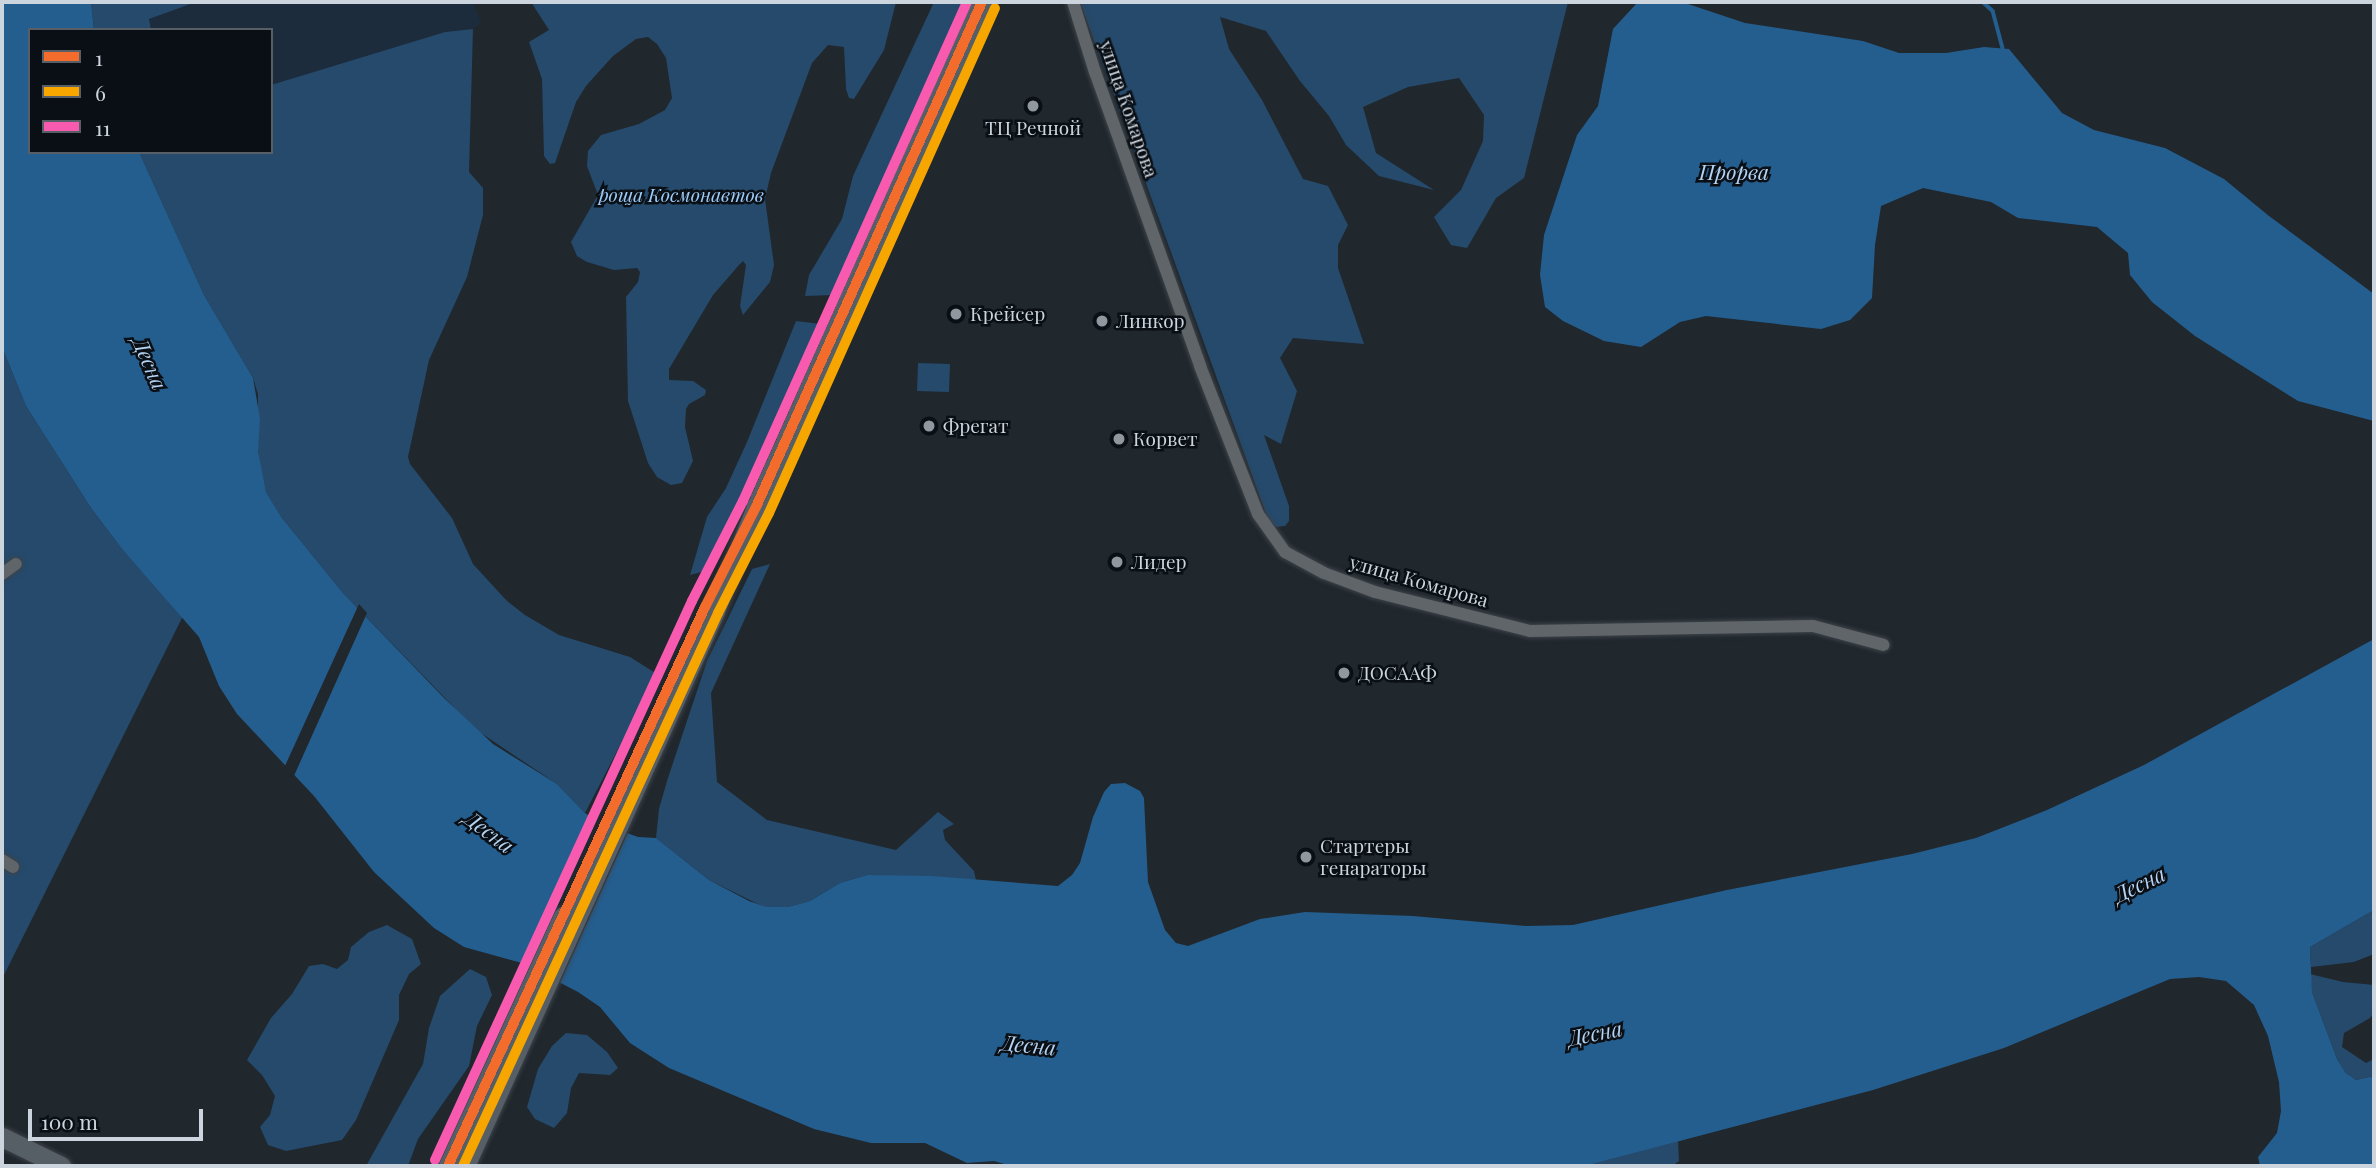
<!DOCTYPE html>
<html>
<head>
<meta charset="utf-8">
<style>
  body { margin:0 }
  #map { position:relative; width:2376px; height:1168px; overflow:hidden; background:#20272d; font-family:"Playfair Display",serif }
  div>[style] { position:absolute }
  .built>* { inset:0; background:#1c2c3c }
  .green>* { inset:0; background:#254a6c }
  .water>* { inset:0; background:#245e8f }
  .pier>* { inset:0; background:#20272d }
  .stream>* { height:3.5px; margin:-1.75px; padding:0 1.75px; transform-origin:1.75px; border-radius:1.75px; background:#245e8f }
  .roads { filter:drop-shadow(0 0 2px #3d4349) drop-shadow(0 0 2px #3d4349) }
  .street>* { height:12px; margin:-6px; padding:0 6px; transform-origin:6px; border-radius:6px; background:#60656a }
  .primary>* { height:19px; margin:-9.5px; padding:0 9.5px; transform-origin:9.5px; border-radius:9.5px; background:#565e66 }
  .bus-1>* { height:10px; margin:-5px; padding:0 5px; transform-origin:5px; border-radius:5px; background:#f36c2b }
  .bus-2>* { height:10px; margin:-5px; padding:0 5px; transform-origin:5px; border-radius:5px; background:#f7a600 }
  .bus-3>* { height:10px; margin:-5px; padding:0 5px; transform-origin:5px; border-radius:5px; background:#f75aaf }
  .dots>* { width:19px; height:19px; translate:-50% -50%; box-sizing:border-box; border:4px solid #0a0f15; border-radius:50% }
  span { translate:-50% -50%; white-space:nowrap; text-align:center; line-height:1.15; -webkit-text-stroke:5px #0a0f15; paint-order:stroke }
  .street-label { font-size:19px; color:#ccd4dd }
  .poi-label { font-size:19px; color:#ccd4dd }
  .left { translate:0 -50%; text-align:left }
  .park-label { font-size:19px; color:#9cccfa; font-style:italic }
  .water-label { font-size:21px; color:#b5d4f3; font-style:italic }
  .frame { position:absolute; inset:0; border:4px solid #ccd4dd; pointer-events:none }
  .legend { position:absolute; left:28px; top:28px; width:245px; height:126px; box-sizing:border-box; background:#0a0f15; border:2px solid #585e65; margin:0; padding:9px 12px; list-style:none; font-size:21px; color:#ccd4dd }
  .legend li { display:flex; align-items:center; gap:14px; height:35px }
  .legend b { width:35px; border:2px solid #585e65 }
  .scale { position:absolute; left:28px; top:1109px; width:175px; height:32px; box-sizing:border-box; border:4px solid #ccd4dd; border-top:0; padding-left:9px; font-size:21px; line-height:24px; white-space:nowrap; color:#ccd4dd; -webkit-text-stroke:5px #0a0f15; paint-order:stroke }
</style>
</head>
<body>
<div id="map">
  <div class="built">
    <i style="clip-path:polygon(196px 2px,473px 2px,481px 23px,473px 29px,445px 32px,271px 85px,271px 30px,151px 30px,149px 19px)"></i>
  </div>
  <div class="green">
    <i style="clip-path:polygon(91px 2px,196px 2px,149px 19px,151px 30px,94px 30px)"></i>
    <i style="clip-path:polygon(531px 2px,896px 2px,884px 50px,854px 99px,849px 98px,846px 89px,844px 47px,828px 45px,812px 63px,771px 173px,765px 199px,774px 265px,770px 282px,743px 315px,740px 306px,746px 265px,743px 261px,739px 265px,713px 295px,669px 369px,669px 380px,693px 381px,706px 390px,705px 395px,689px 404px,686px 409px,685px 427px,693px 461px,682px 483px,671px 485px,657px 477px,648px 463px,628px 401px,626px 297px,638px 282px,640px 272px,637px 268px,614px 270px,587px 262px,577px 256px,571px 242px,598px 195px,587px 166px,588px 151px,601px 135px,639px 124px,665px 110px,672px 98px,666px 58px,657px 44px,648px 37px,636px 39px,613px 56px,586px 86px,576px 102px,555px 163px,550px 164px,544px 156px,542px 79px,529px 42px,549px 30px)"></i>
    <i style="clip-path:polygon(934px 2px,966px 2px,834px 295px,805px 296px,809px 275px,842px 219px,853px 176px)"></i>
    <i style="clip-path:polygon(1080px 2px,1568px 2px,1524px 178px,1496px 198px,1467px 248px,1451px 245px,1434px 217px,1461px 190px,1483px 141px,1484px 115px,1459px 78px,1408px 87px,1363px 107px,1376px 153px,1434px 190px,1379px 176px,1346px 145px,1329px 116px,1300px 81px,1266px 31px,1220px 17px,1229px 49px,1262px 100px,1303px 179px,1328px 186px,1348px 225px,1338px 245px,1338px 268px,1364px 344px,1293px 338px,1280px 358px,1297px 391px,1281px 444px,1264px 435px,1289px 506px,1289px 521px,1285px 526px,1276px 527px,1268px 519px)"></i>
    <i style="clip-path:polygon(473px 29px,469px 172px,483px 188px,483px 215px,467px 277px,429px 360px,408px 457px,410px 464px,452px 518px,473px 564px,507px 601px,525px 615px,559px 635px,630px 657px,657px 674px,585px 813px,557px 784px,475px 729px,343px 593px,282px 518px,266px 492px,261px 471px,258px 451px,258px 394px,253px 378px,204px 295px,139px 152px,271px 152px,271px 85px,445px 32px)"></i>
    <i style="clip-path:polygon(796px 321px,821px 324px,713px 566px,709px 570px,690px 575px,707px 517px,726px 488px,747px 442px)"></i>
    <i style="clip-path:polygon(2px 347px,26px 406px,91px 508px,122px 549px,183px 616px,2px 979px)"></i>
    <i style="clip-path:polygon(918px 363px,950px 364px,949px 392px,917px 391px)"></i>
    <i style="clip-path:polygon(770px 564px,711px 693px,717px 782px,767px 820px,896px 850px,938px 812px,954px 824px,943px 830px,945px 840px,974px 871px,976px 880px,867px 875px,840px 883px,810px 901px,788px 907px,766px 908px,709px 880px,656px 838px,659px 809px,667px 781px,707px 661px,752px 569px)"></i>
    <i style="clip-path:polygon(2374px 910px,2374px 954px,2354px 962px,2311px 967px,2310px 947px)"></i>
    <i style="clip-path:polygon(387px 925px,412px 939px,421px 964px,409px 974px,399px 995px,399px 1020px,356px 1120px,342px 1140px,286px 1151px,268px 1145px,260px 1127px,270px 1115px,275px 1096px,262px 1075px,247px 1060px,271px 1018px,292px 994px,309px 966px,323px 964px,337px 969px,348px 960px,351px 947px,369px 932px)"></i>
    <i style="clip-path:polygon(470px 969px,486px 977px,492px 995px,477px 1026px,469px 1066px,418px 1139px,408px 1166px,366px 1166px,423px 1064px,429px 1028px,440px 996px)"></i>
    <i style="clip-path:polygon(2310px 974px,2343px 982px,2374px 985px,2374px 1012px,2370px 1018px,2344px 1033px,2342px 1047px,2366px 1063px,2374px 1059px,2374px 1076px,2356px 1080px,2346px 1073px,2337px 1059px,2312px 992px)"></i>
    <i style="clip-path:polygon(566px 1033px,587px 1035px,607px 1052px,618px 1068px,610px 1075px,579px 1073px,571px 1088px,567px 1113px,554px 1128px,535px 1119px,527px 1107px,538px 1069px,552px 1046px)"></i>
    <i style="clip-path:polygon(1678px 1141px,1679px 1161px,1672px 1166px,1585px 1166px)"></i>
  </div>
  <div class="water">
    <i style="clip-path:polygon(2px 2px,91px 2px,94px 30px,30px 30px,30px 152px,139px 152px,204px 295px,253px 378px,260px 419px,258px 451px,266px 492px,282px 518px,343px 593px,444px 698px,493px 744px,557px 784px,585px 813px,602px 824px,638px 837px,656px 838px,709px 880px,749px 901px,766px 907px,788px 907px,810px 901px,840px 883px,867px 875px,932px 876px,1058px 886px,1072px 875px,1080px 863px,1093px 817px,1104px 792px,1111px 784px,1125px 783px,1140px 791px,1144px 798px,1148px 882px,1165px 930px,1176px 943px,1188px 946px,1260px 919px,1305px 912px,1413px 916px,1526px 926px,1573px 925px,1727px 890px,1912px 854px,1976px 838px,2047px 810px,2144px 765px,2374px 639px,2374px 910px,2310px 947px,2312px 992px,2337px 1059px,2346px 1073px,2356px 1080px,2374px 1076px,2374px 1166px,2260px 1166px,2258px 1157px,2277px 1133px,2281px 1111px,2279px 1082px,2268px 1036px,2254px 1005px,2226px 981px,2199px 977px,2170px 979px,2004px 1048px,1873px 1090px,1585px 1166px,1011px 1166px,994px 1161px,967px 1163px,925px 1143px,871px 1143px,814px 1129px,669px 1068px,630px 1043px,600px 1007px,578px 992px,522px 963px,464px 947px,434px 928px,374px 872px,314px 796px,237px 714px,219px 686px,199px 637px,122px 549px,91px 508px,26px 406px,2px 347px)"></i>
    <i style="clip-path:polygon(1682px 2px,1745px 23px,1863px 41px,1899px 53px,1946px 53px,1984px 47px,2009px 49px,2062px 113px,2094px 130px,2165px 148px,2224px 179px,2269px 216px,2374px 294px,2374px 421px,2298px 401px,2195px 336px,2152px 302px,2130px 275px,2128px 253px,2097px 227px,2018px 218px,1991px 202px,1923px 188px,1881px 206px,1875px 245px,1872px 298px,1850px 320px,1821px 329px,1706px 316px,1680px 322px,1641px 347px,1604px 341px,1563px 321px,1545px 307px,1540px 275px,1544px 235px,1577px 135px,1598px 106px,1613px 29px,1637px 3px)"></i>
  </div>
  <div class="pier">
    <i style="clip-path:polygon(359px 604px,367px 613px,293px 778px,284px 768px)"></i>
    <i style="clip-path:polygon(598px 817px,629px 830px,559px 985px,528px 970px)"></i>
  </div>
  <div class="stream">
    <i style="left:1983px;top:2px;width:13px;rotate:42deg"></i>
    <i style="left:1993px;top:11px;width:38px;rotate:75deg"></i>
  </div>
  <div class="roads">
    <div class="street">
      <i style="left:1073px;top:2px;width:73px;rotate:72.6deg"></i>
      <i style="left:1095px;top:72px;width:312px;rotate:70.3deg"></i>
      <i style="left:1200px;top:366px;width:159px;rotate:68.6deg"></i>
      <i style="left:1258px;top:514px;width:47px;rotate:54.6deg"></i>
      <i style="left:1285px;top:552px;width:44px;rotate:28.3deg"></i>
      <i style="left:1324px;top:573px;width:54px;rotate:20.4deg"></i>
      <i style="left:1375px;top:592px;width:160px;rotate:14.1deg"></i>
      <i style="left:1530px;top:631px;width:283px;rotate:-1deg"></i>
      <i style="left:1813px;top:626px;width:73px;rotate:15deg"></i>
      <i style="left:2px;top:574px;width:17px;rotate:-36deg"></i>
      <i style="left:2px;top:860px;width:13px;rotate:32deg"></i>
    </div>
    <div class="primary">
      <i style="left:2px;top:1137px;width:66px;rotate:26.2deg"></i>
      <i style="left:448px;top:1166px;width:275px;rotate:-65.3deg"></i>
      <i style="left:465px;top:1166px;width:609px;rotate:-65.75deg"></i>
      <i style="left:715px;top:611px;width:112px;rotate:-68.5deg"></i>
      <i style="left:756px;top:507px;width:553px;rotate:-65.89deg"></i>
    </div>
  </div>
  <div class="bus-1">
    <i style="left:448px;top:1166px;width:615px;rotate:-65.31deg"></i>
    <i style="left:705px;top:607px;width:112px;rotate:-63deg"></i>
    <i style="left:756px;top:507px;width:553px;rotate:-65.89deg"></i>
  </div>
  <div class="bus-2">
    <i style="left:463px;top:1166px;width:609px;rotate:-65.24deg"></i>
    <i style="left:718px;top:613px;width:112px;rotate:-63deg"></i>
    <i style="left:769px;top:513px;width:553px;rotate:-65.89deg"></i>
  </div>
  <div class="bus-3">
    <i style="left:435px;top:1160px;width:615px;rotate:-65.31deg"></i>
    <i style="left:692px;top:601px;width:112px;rotate:-63deg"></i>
    <i style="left:743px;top:501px;width:547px;rotate:-65.82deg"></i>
  </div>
  <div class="dots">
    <i style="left:1033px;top:106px;background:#90979f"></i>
    <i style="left:956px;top:314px;background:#90979f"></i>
    <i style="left:1102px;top:321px;background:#90979f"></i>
    <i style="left:929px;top:426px;background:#90979f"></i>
    <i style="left:1119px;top:439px;background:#90979f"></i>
    <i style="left:1117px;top:562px;background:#90979f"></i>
    <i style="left:1344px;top:673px;background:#90979f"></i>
    <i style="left:1306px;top:857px;background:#90979f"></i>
  </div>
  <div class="street-label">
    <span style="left:1129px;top:109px;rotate:71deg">улица Комарова</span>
    <span style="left:1419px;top:581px;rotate:16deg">улица Комарова</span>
  </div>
  <div class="poi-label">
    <span style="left:1033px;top:128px">ТЦ Речной</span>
    <span class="left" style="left:970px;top:314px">Крейсер</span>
    <span class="left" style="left:1116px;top:321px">Линкор</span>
    <span class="left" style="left:943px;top:426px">Фрегат</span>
    <span class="left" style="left:1133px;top:439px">Корвет</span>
    <span class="left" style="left:1131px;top:562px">Лидер</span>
    <span class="left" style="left:1358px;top:673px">ДОСААФ</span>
    <span class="left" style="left:1320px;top:857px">Стартеры<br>генараторы</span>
  </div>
  <div class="park-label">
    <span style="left:681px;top:195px">роща Космонавтов</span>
  </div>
  <div class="water-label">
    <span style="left:1734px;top:171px">Прорва</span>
    <span style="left:151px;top:363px;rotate:67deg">Десна</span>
    <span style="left:490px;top:831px;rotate:37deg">Десна</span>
    <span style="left:2139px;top:883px;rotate:-26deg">Десна</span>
    <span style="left:1595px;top:1032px;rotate:-11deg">Десна</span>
    <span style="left:1029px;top:1044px;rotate:6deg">Десна</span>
  </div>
  <div class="frame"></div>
  <ul class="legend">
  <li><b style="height:9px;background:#f36c2b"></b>1</li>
  <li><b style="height:9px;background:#f7a600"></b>6</li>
  <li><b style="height:9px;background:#f75aaf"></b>11</li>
  </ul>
  <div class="scale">100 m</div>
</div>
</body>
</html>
